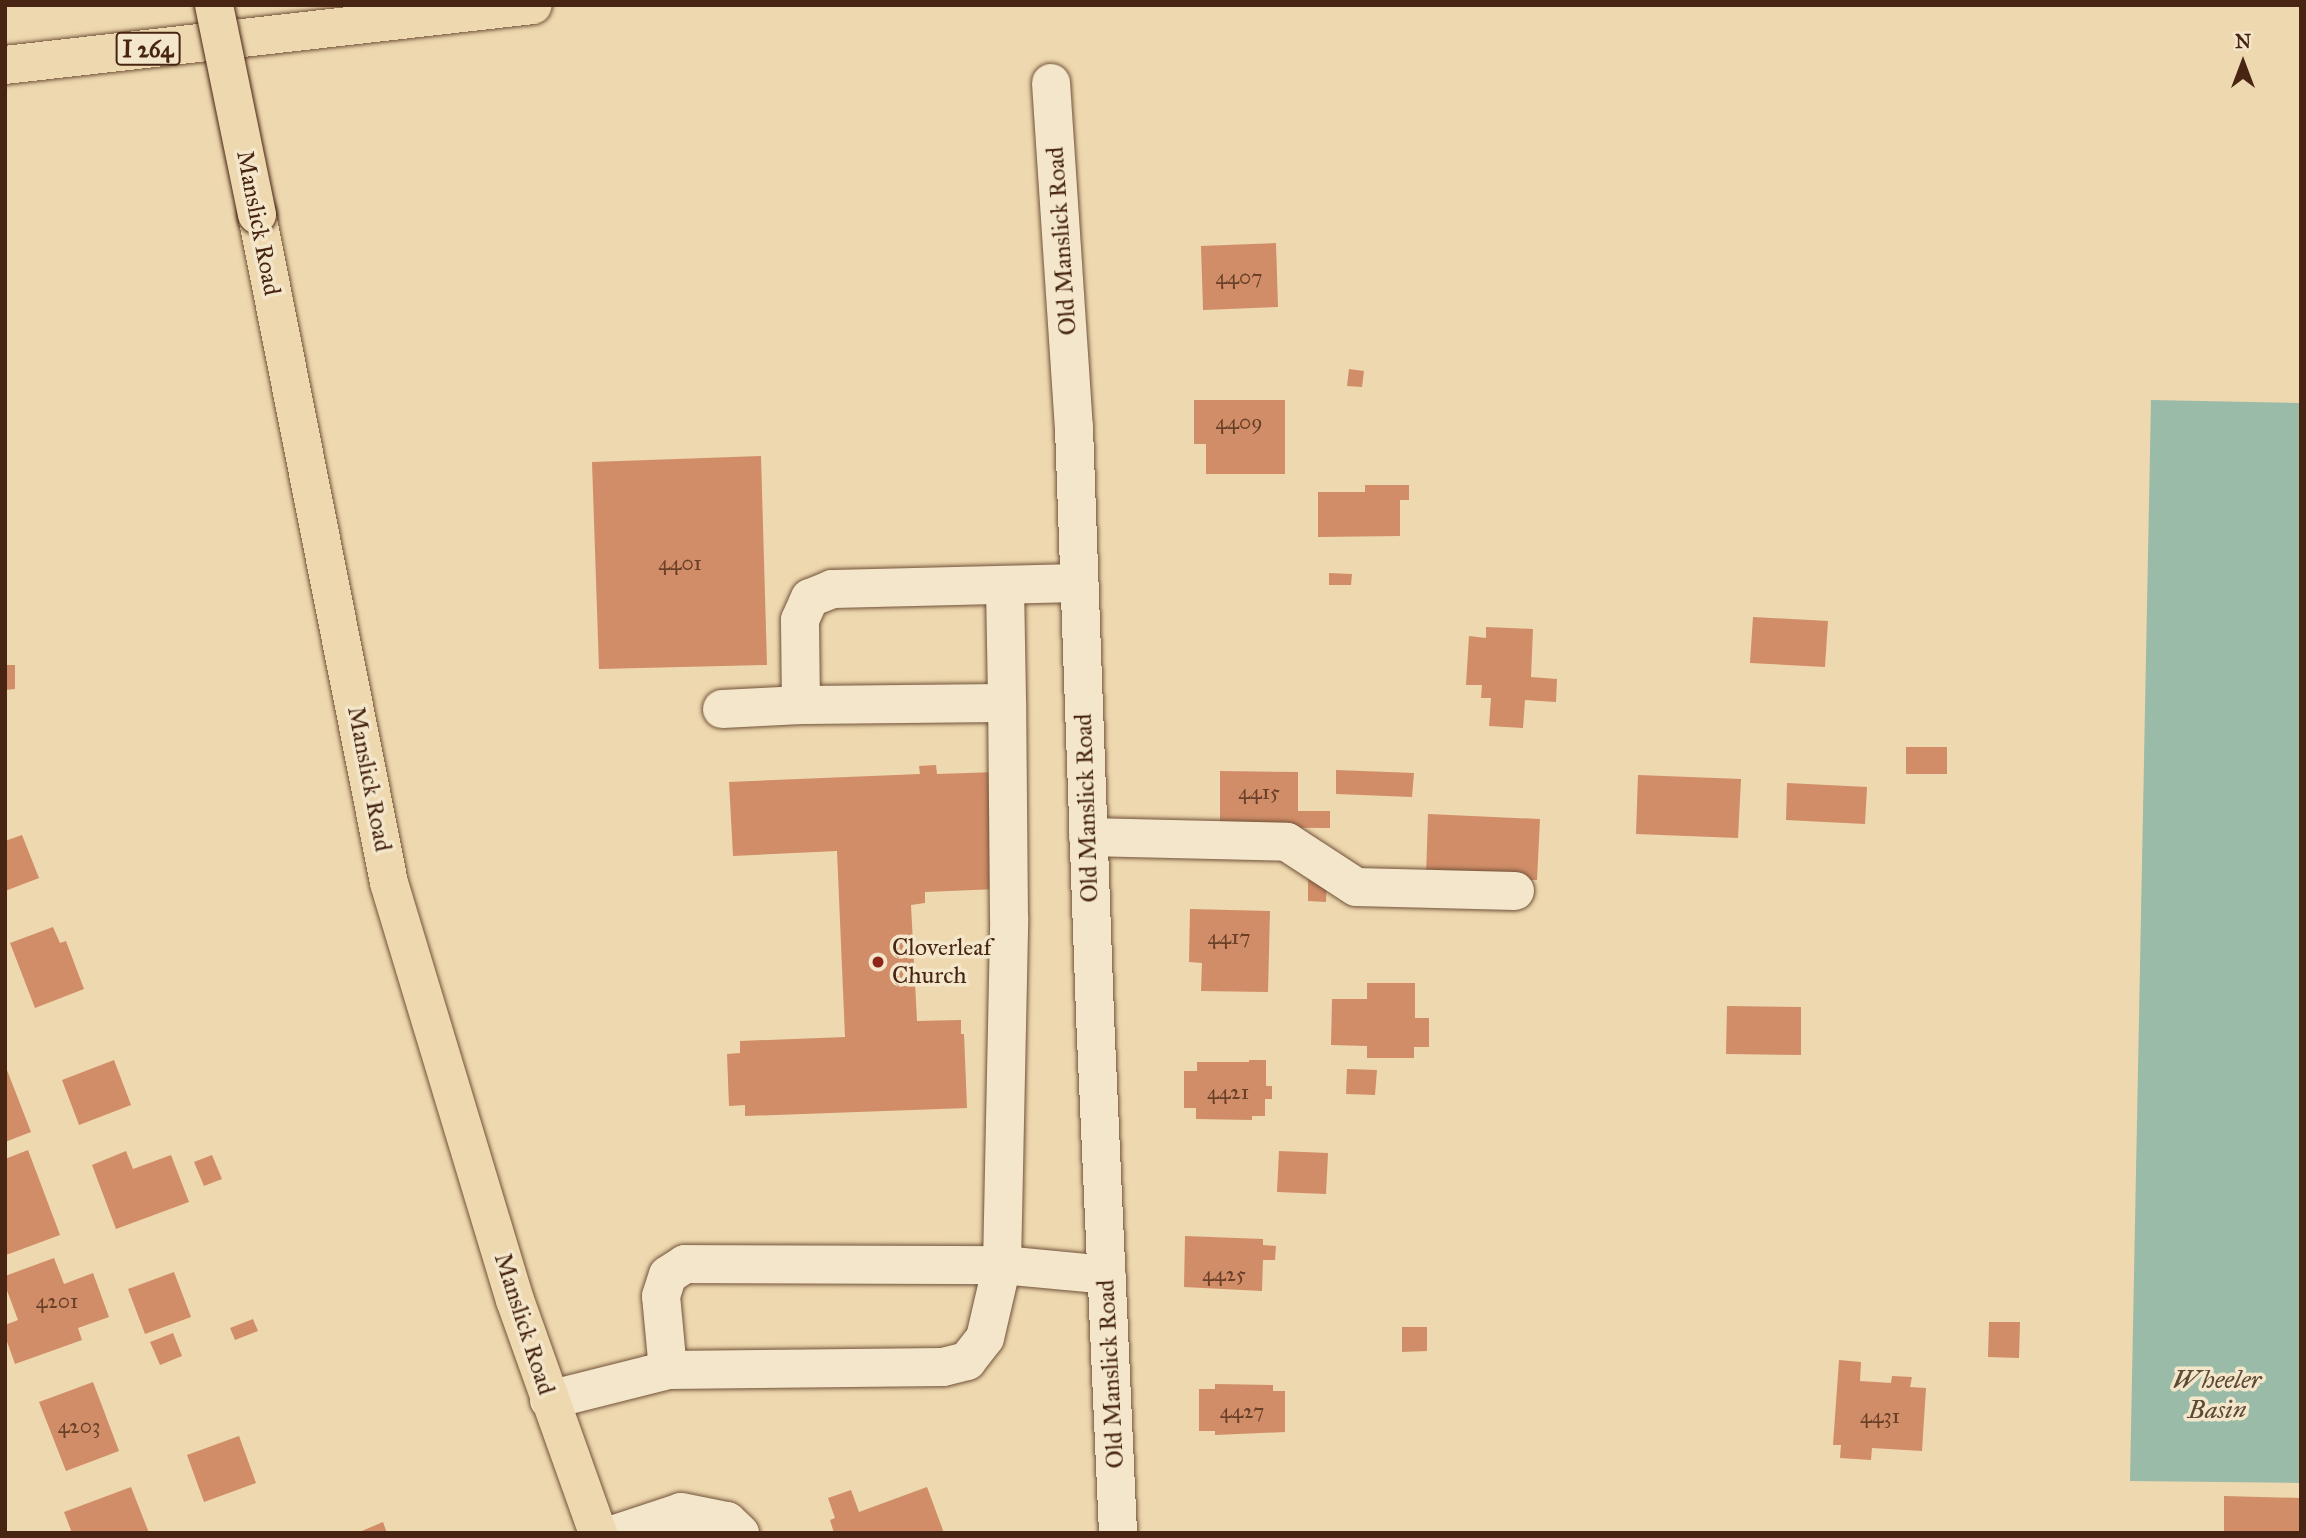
<!DOCTYPE html>
<html>
<head>
<meta charset="utf-8">
<style>
  body { margin:0 }
  #map { position:relative; width:2306px; height:1538px; overflow:hidden; background:#eed8af; font-family:"IM FELL Great Primer",serif }
  div>[style] { position:absolute }
  .water>* { inset:0; background:#9abba7 }
  .building>* { inset:0; background:#d08d68 }
  .roads { filter:drop-shadow(0 0 2px #715239) drop-shadow(0 0 2px #715239) }
  .minor>* { height:38px; margin:-19px; padding:0 19px; transform-origin:19px; border-radius:19px; background:#f4e6cb }
  .major>* { height:38px; margin:-19px; padding:0 19px; transform-origin:19px; border-radius:19px; background:#eed8af }
  .highway>* { height:38px; margin:-19px; padding:0 19px; transform-origin:19px; border-radius:19px; background:#eed8af }
  .bridges { filter:drop-shadow(0 0 2px #472512) drop-shadow(0 0 2px #472512) }
  .major-bridge>* { height:38px; margin:-19px; padding:0 19px; transform-origin:19px; border-radius:19px; background:#eed8af }
  .dots>* { width:19px; height:19px; translate:-50% -50%; box-sizing:border-box; border:4px solid #f4e6cb; border-radius:50% }
  span { translate:-50% -50%; white-space:nowrap; text-align:center; line-height:1.15; -webkit-text-stroke:7px #f4e6cb; paint-order:stroke }
  .number-label { font-size:21px; color:#693f28 }
  .number-label span { -webkit-text-stroke-width:0 }
  .shield-label span { padding:2px 5px; background:#f4e6cb; border:2px solid; border-radius:5px; -webkit-text-stroke-width:0 }
  .shield-label { font-size:23px; color:#472512; font-weight:700 }
  .street-label { font-size:24px; color:#472512 }
  .poi-label { font-size:24px; color:#472512 }
  .left { translate:0 -50%; text-align:left }
  .water-label { font-size:26px; color:#5c4a37; font-style:italic }
  .frame { position:absolute; inset:0; border:7px solid #472512; pointer-events:none }
  .north { position:absolute; left:2208px; top:28px; width:70px; height:70px; -webkit-text-stroke:5px #f4e6cb; paint-order:stroke; rotate:0deg; font-size:19px; font-weight:700; line-height:28px; text-align:center; color:#472512 }
  .north::after { content:''; display:block; margin:auto; width:24px; height:32px; background:#472512; clip-path:polygon(50% 0,100% 100%,50% 72%,0 100%) }
</style>
</head>
<body>
<div id="map">
  <div class="water">
    <i style="clip-path:polygon(2151px 400px,2301px 403px,2301px 1483px,2130px 1481px)"></i>
  </div>
  <div class="building">
    <i style="clip-path:polygon(1276px 243px,1278px 307px,1203px 310px,1201px 246px)"></i>
    <i style="clip-path:polygon(1349px 369px,1364px 371px,1362px 387px,1347px 386px)"></i>
    <i style="clip-path:polygon(1194px 400px,1285px 400px,1285px 474px,1206px 474px,1206px 444px,1194px 444px)"></i>
    <i style="clip-path:polygon(761px 456px,767px 665px,599px 669px,592px 462px)"></i>
    <i style="clip-path:polygon(1365px 485px,1409px 485px,1409px 500px,1400px 500px,1400px 536px,1318px 537px,1318px 492px,1365px 492px)"></i>
    <i style="clip-path:polygon(1329px 573px,1352px 574px,1351px 585px,1329px 585px)"></i>
    <i style="clip-path:polygon(1753px 617px,1828px 621px,1825px 667px,1750px 663px)"></i>
    <i style="clip-path:polygon(1486px 627px,1533px 629px,1531px 677px,1557px 679px,1556px 702px,1525px 700px,1523px 728px,1489px 726px,1491px 698px,1481px 698px,1482px 685px,1466px 685px,1469px 636px,1486px 638px)"></i>
    <i style="clip-path:polygon(5px 665px,15px 665px,15px 689px,5px 690px)"></i>
    <i style="clip-path:polygon(1906px 747px,1947px 747px,1947px 774px,1906px 774px)"></i>
    <i style="clip-path:polygon(936px 765px,937px 774px,996px 772px,997px 889px,925px 892px,925px 903px,911px 905px,917px 1021px,961px 1020px,961px 1034px,964px 1034px,967px 1108px,745px 1116px,745px 1105px,729px 1106px,727px 1054px,740px 1053px,740px 1041px,845px 1037px,837px 851px,733px 856px,729px 782px,920px 774px,919px 766px)"></i>
    <i style="clip-path:polygon(1336px 770px,1414px 773px,1412px 797px,1336px 794px)"></i>
    <i style="clip-path:polygon(1220px 771px,1298px 772px,1298px 811px,1330px 811px,1330px 828px,1220px 827px)"></i>
    <i style="clip-path:polygon(1638px 775px,1741px 779px,1738px 838px,1636px 834px)"></i>
    <i style="clip-path:polygon(1787px 783px,1867px 787px,1865px 824px,1786px 820px)"></i>
    <i style="clip-path:polygon(1428px 814px,1540px 819px,1537px 880px,1426px 877px)"></i>
    <i style="clip-path:polygon(22px 835px,39px 878px,5px 891px,5px 841px)"></i>
    <i style="clip-path:polygon(1308px 876px,1327px 876px,1326px 902px,1308px 901px)"></i>
    <i style="clip-path:polygon(1190px 909px,1270px 911px,1268px 992px,1201px 991px,1202px 963px,1189px 962px)"></i>
    <i style="clip-path:polygon(53px 927px,60px 943px,66px 941px,84px 989px,35px 1008px,10px 943px)"></i>
    <i style="clip-path:polygon(1367px 983px,1415px 983px,1415px 1018px,1429px 1018px,1429px 1047px,1414px 1047px,1414px 1058px,1367px 1058px,1367px 1046px,1331px 1045px,1332px 999px,1367px 999px)"></i>
    <i style="clip-path:polygon(1727px 1006px,1801px 1007px,1801px 1055px,1726px 1054px)"></i>
    <i style="clip-path:polygon(114px 1060px,131px 1105px,79px 1125px,62px 1080px)"></i>
    <i style="clip-path:polygon(1249px 1060px,1266px 1060px,1266px 1086px,1272px 1086px,1272px 1099px,1265px 1099px,1265px 1116px,1252px 1116px,1252px 1120px,1196px 1119px,1196px 1108px,1184px 1108px,1184px 1071px,1197px 1071px,1197px 1062px,1249px 1062px)"></i>
    <i style="clip-path:polygon(5px 1065px,31px 1132px,5px 1142px)"></i>
    <i style="clip-path:polygon(1347px 1069px,1377px 1070px,1375px 1095px,1346px 1094px)"></i>
    <i style="clip-path:polygon(28px 1150px,60px 1235px,6px 1255px,5px 1159px)"></i>
    <i style="clip-path:polygon(126px 1151px,133px 1169px,171px 1155px,189px 1202px,116px 1229px,92px 1165px)"></i>
    <i style="clip-path:polygon(1279px 1151px,1328px 1153px,1326px 1194px,1277px 1192px)"></i>
    <i style="clip-path:polygon(212px 1155px,222px 1179px,204px 1186px,194px 1162px)"></i>
    <i style="clip-path:polygon(1185px 1236px,1263px 1239px,1263px 1245px,1276px 1246px,1275px 1260px,1263px 1260px,1262px 1291px,1184px 1287px)"></i>
    <i style="clip-path:polygon(54px 1258px,64px 1284px,93px 1273px,109px 1317px,78px 1328px,82px 1340px,15px 1364px,5px 1336px,5px 1325px,18px 1320px,5px 1285px,5px 1276px)"></i>
    <i style="clip-path:polygon(174px 1272px,191px 1317px,145px 1334px,128px 1289px)"></i>
    <i style="clip-path:polygon(253px 1319px,258px 1331px,235px 1340px,230px 1328px)"></i>
    <i style="clip-path:polygon(1989px 1322px,2020px 1322px,2019px 1358px,1988px 1357px)"></i>
    <i style="clip-path:polygon(1402px 1327px,1427px 1327px,1427px 1351px,1402px 1352px)"></i>
    <i style="clip-path:polygon(173px 1333px,182px 1356px,160px 1365px,150px 1342px)"></i>
    <i style="clip-path:polygon(1839px 1360px,1861px 1362px,1860px 1381px,1891px 1383px,1892px 1376px,1912px 1377px,1910px 1387px,1926px 1388px,1922px 1451px,1872px 1448px,1871px 1460px,1840px 1458px,1841px 1445px,1833px 1445px)"></i>
    <i style="clip-path:polygon(93px 1382px,119px 1451px,66px 1471px,39px 1402px)"></i>
    <i style="clip-path:polygon(1215px 1384px,1273px 1385px,1273px 1391px,1285px 1391px,1285px 1432px,1215px 1435px,1215px 1431px,1199px 1431px,1199px 1389px,1215px 1389px)"></i>
    <i style="clip-path:polygon(239px 1436px,256px 1483px,204px 1502px,187px 1455px)"></i>
    <i style="clip-path:polygon(131px 1487px,149px 1533px,72px 1533px,64px 1512px)"></i>
    <i style="clip-path:polygon(927px 1487px,944px 1533px,834px 1533px,830px 1520px,835px 1518px,828px 1498px,851px 1490px,859px 1512px)"></i>
    <i style="clip-path:polygon(2224px 1496px,2301px 1498px,2301px 1533px,2224px 1533px)"></i>
    <i style="clip-path:polygon(383px 1522px,387px 1533px,357px 1533px)"></i>
  </div>
  <div class="roads">
    <div class="minor">
      <i style="left:1051px;top:83px;width:346px;rotate:86.2deg"></i>
      <i style="left:1074px;top:428px;width:588px;rotate:87.95deg"></i>
      <i style="left:1095px;top:1016px;width:518px;rotate:87.45deg"></i>
      <i style="left:1005px;top:585px;width:118px;rotate:89deg"></i>
      <i style="left:722px;top:709px;width:79px;rotate:-2.9deg"></i>
      <i style="left:1088px;top:837px;width:199px;rotate:1.4deg"></i>
      <i style="left:1287px;top:842px;width:82px;rotate:33.1deg"></i>
      <i style="left:1356px;top:887px;width:159px;rotate:1.4deg"></i>
      <i style="left:668px;top:1370px;width:275px;rotate:-0.6deg"></i>
      <i style="left:943px;top:1367px;width:25px;rotate:-14deg"></i>
      <i style="left:967px;top:1361px;width:29px;rotate:-52deg"></i>
      <i style="left:985px;top:1338px;width:75px;rotate:-76.9deg"></i>
      <i style="left:1002px;top:1265px;width:105px;rotate:5.4deg"></i>
      <i style="left:549px;top:1400px;width:123px;rotate:-14.1deg"></i>
      <i style="left:668px;top:1370px;width:74px;rotate:-95.4deg"></i>
      <i style="left:661px;top:1296px;width:22px;rotate:-72deg"></i>
      <i style="left:668px;top:1275px;width:20px;rotate:-33deg"></i>
      <i style="left:685px;top:1264px;width:317px;rotate:0.2deg"></i>
      <i style="left:1002px;top:1265px;width:347px;rotate:-88.8deg"></i>
      <i style="left:1009px;top:918px;width:215px;rotate:-90.5deg"></i>
      <i style="left:1007px;top:703px;width:206px;rotate:179.4deg"></i>
      <i style="left:801px;top:705px;width:85px;rotate:-90.7deg"></i>
      <i style="left:800px;top:620px;width:24px;rotate:-66deg"></i>
      <i style="left:810px;top:598px;width:24px;rotate:-22deg"></i>
      <i style="left:832px;top:589px;width:247px;rotate:-1.4deg"></i>
      <i style="left:618px;top:1533px;width:66px;rotate:-18.4deg"></i>
      <i style="left:681px;top:1512px;width:47px;rotate:11.1deg"></i>
      <i style="left:727px;top:1521px;width:18px;rotate:43deg"></i>
    </div>
    <div class="major">
      <i style="left:257px;top:215px;width:681px;rotate:78.82deg"></i>
      <i style="left:389px;top:883px;width:436px;rotate:73.2deg"></i>
      <i style="left:515px;top:1300px;width:247px;rotate:70.4deg"></i>
    </div>
    <div class="highway">
      <i style="left:5px;top:65px;width:531px;rotate:-6.48deg"></i>
    </div>
  </div>
  <div class="bridges">
    <div class="major-bridge">
      <i style="left:214px;top:5px;width:214px;rotate:78.4deg"></i>
    </div>
  </div>
  <div class="dots">
    <i style="left:878px;top:962px;background:#8f2418"></i>
  </div>
  <div class="number-label">
    <span style="left:1239px;top:277px">4407</span>
    <span style="left:1239px;top:422px">4409</span>
    <span style="left:680px;top:563px">4401</span>
    <span style="left:1259px;top:792px">4415</span>
    <span style="left:1229px;top:937px">4417</span>
    <span style="left:1228px;top:1092px">4421</span>
    <span style="left:1224px;top:1274px">4425</span>
    <span style="left:57px;top:1301px">4201</span>
    <span style="left:1242px;top:1411px">4427</span>
    <span style="left:1880px;top:1416px">4431</span>
    <span style="left:79px;top:1426px">4203</span>
  </div>
  <div class="shield-label">
    <span style="left:148px;top:49px">I 264</span>
  </div>
  <div class="street-label">
    <span style="left:258px;top:223px;rotate:79deg">Manslick Road</span>
    <span style="left:1062px;top:241px;rotate:-94deg">Old Manslick Road</span>
    <span style="left:369px;top:779px;rotate:79deg">Manslick Road</span>
    <span style="left:1087px;top:808px;rotate:-92deg">Old Manslick Road</span>
    <span style="left:524px;top:1324px;rotate:72deg">Manslick Road</span>
    <span style="left:1111px;top:1374px;rotate:-93deg">Old Manslick Road</span>
  </div>
  <div class="poi-label">
    <span class="left" style="left:892px;top:962px">Cloverleaf<br>Church</span>
  </div>
  <div class="water-label">
    <span style="left:2217px;top:1395px">Wheeler<br>Basin</span>
  </div>
  <div class="frame"></div>
  <div class="north">N</div>
</div>
</body>
</html>
